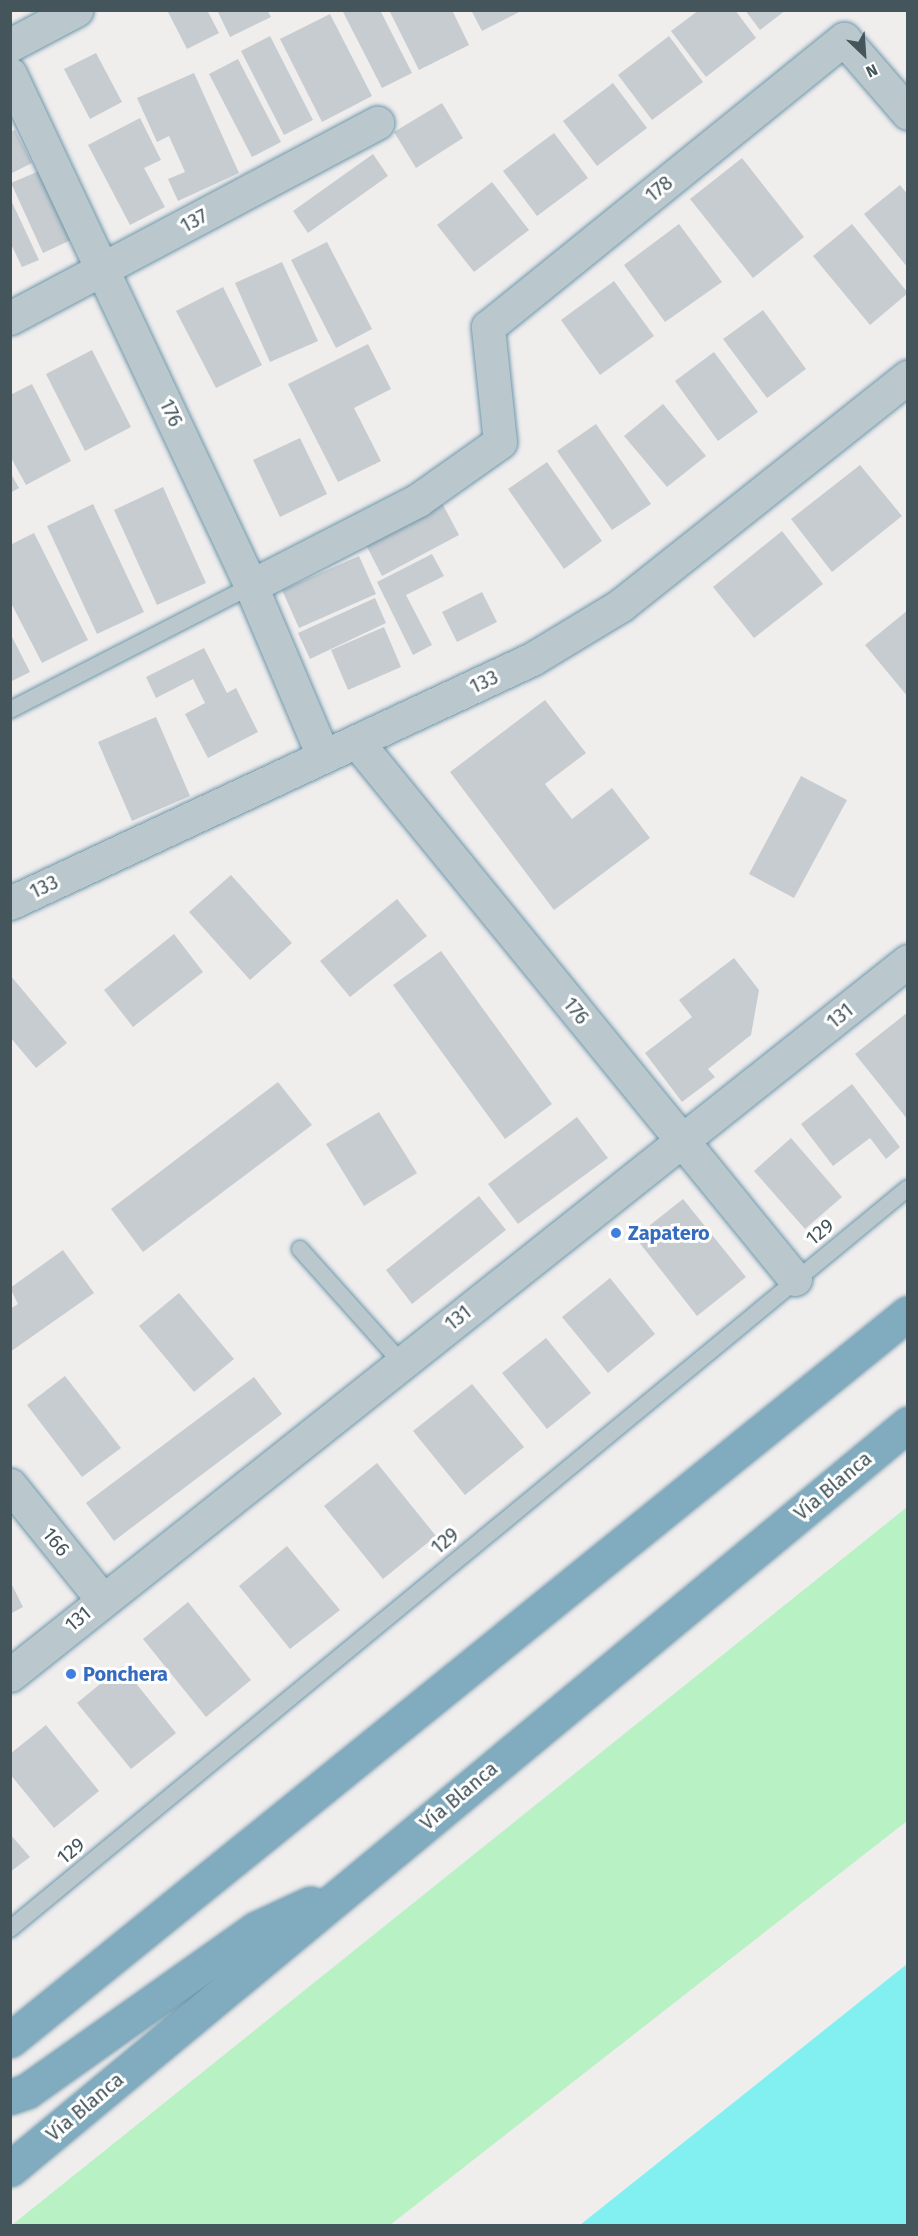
<!DOCTYPE html>
<html>
<head>
<meta charset="utf-8">
<style>
  body { margin:0 }
  #map { position:relative; width:918px; height:2236px; overflow:hidden; background:#f0eded; font-family:"Fira Sans",sans-serif }
  div>[style] { position:absolute }
  .green>* { inset:0; background:#b8f1c3 }
  .water>* { inset:0; background:#82f0f1 }
  .building>* { inset:0; background:#c7ccd0 }
  .roads { filter:drop-shadow(0 0 2px #6d97ab) drop-shadow(0 0 2px #6d97ab) }
  .lane>* { height:16px; margin:-8px; padding:0 8px; transform-origin:8px; border-radius:8px; background:#bac8cd }
  .street>* { height:33px; margin:-16.5px; padding:0 16.5px; transform-origin:16.5px; border-radius:16.5px; background:#bac8cd }
  .highway>* { height:33px; margin:-16.5px; padding:0 16.5px; transform-origin:16.5px; border-radius:16.5px; background:#81acbf }
  .dots>* { width:16px; height:16px; translate:-50% -50%; box-sizing:border-box; border:3px solid #fff; border-radius:50% }
  span { translate:-50% -50%; white-space:nowrap; text-align:center; line-height:1.15; -webkit-text-stroke:6px #fff; paint-order:stroke }
  .street-label { font-size:20px; color:#44555c }
  .shop-label { font-size:20px; color:#366cbe; font-weight:700 }
  .left { translate:0 -50%; text-align:left }
  .frame { position:absolute; inset:0; border:12px solid #44555c; pointer-events:none }
  .north { position:absolute; left:834px; top:24px; width:60px; height:60px; -webkit-text-stroke:4px #fff; paint-order:stroke; rotate:155deg; font-size:16px; font-weight:700; line-height:24px; text-align:center; color:#44555c }
  .north::after { content:''; display:block; margin:auto; width:21px; height:27px; background:#44555c; clip-path:polygon(50% 0,100% 100%,50% 72%,0 100%) }
</style>
</head>
<body>
<div id="map">
  <div class="green">
    <i style="clip-path:polygon(907px 1507px,907px 1821px,390px 2225px,12px 2225px)"></i>
  </div>
  <div class="water">
    <i style="clip-path:polygon(907px 1964px,907px 2225px,580px 2225px)"></i>
  </div>
  <div class="building">
    <i style="clip-path:polygon(167px 10px,207px 10px,219px 33px,187px 49px)"></i>
    <i style="clip-path:polygon(217px 10px,267px 10px,271px 17px,230px 37px)"></i>
    <i style="clip-path:polygon(342px 10px,380px 10px,412px 73px,382px 88px)"></i>
    <i style="clip-path:polygon(389px 10px,452px 10px,469px 45px,419px 70px)"></i>
    <i style="clip-path:polygon(471px 10px,523px 10px,482px 31px)"></i>
    <i style="clip-path:polygon(699px 10px,735px 10px,756px 38px,706px 77px,671px 31px)"></i>
    <i style="clip-path:polygon(745px 10px,786px 10px,760px 30px)"></i>
    <i style="clip-path:polygon(330px 14px,372px 96px,322px 122px,280px 39px)"></i>
    <i style="clip-path:polygon(270px 36px,313px 120px,284px 135px,241px 51px)"></i>
    <i style="clip-path:polygon(669px 36px,703px 82px,652px 120px,618px 75px)"></i>
    <i style="clip-path:polygon(96px 53px,122px 102px,90px 119px,64px 69px)"></i>
    <i style="clip-path:polygon(238px 59px,281px 142px,252px 157px,209px 74px)"></i>
    <i style="clip-path:polygon(194px 73px,239px 173px,178px 201px,168px 179px,185px 172px,169px 136px,157px 142px,137px 98px)"></i>
    <i style="clip-path:polygon(613px 83px,647px 128px,597px 166px,563px 121px)"></i>
    <i style="clip-path:polygon(442px 103px,463px 138px,416px 168px,394px 132px)"></i>
    <i style="clip-path:polygon(140px 118px,161px 160px,144px 168px,165px 207px,130px 225px,88px 145px)"></i>
    <i style="clip-path:polygon(15px 130px,32px 163px,10px 174px,10px 132px)"></i>
    <i style="clip-path:polygon(554px 133px,588px 178px,537px 216px,503px 171px)"></i>
    <i style="clip-path:polygon(373px 154px,388px 176px,308px 233px,293px 211px)"></i>
    <i style="clip-path:polygon(742px 158px,804px 237px,753px 278px,690px 199px)"></i>
    <i style="clip-path:polygon(39px 171px,71px 240px,43px 253px,11px 183px)"></i>
    <i style="clip-path:polygon(492px 182px,529px 230px,474px 272px,437px 225px)"></i>
    <i style="clip-path:polygon(900px 185px,908px 195px,908px 268px,864px 214px)"></i>
    <i style="clip-path:polygon(10px 198px,39px 260px,22px 267px,10px 242px)"></i>
    <i style="clip-path:polygon(679px 224px,722px 282px,665px 322px,624px 265px)"></i>
    <i style="clip-path:polygon(852px 224px,908px 293px,870px 325px,813px 256px)"></i>
    <i style="clip-path:polygon(327px 242px,372px 329px,336px 348px,291px 260px)"></i>
    <i style="clip-path:polygon(282px 262px,318px 341px,270px 362px,235px 283px)"></i>
    <i style="clip-path:polygon(614px 281px,654px 336px,600px 375px,561px 320px)"></i>
    <i style="clip-path:polygon(223px 287px,262px 365px,216px 388px,176px 311px)"></i>
    <i style="clip-path:polygon(763px 310px,806px 369px,767px 398px,723px 339px)"></i>
    <i style="clip-path:polygon(368px 344px,391px 389px,354px 408px,381px 461px,338px 482px,288px 384px)"></i>
    <i style="clip-path:polygon(92px 350px,131px 427px,85px 451px,46px 374px)"></i>
    <i style="clip-path:polygon(714px 352px,758px 412px,718px 441px,675px 381px)"></i>
    <i style="clip-path:polygon(32px 384px,71px 461px,26px 485px,10px 456px,10px 395px)"></i>
    <i style="clip-path:polygon(663px 404px,706px 456px,667px 487px,624px 436px)"></i>
    <i style="clip-path:polygon(596px 424px,651px 504px,612px 530px,557px 451px)"></i>
    <i style="clip-path:polygon(300px 438px,327px 494px,280px 517px,253px 460px)"></i>
    <i style="clip-path:polygon(547px 462px,602px 541px,564px 569px,508px 489px)"></i>
    <i style="clip-path:polygon(860px 465px,902px 516px,832px 572px,791px 519px)"></i>
    <i style="clip-path:polygon(10px 472px,19px 488px,10px 493px)"></i>
    <i style="clip-path:polygon(163px 487px,206px 583px,157px 605px,114px 510px)"></i>
    <i style="clip-path:polygon(442px 503px,459px 535px,382px 576px,365px 543px)"></i>
    <i style="clip-path:polygon(93px 504px,144px 612px,97px 634px,47px 526px)"></i>
    <i style="clip-path:polygon(782px 531px,823px 584px,754px 638px,713px 587px)"></i>
    <i style="clip-path:polygon(34px 533px,88px 640px,42px 663px,10px 601px,10px 545px)"></i>
    <i style="clip-path:polygon(432px 554px,444px 576px,406px 595px,432px 645px,413px 655px,377px 582px)"></i>
    <i style="clip-path:polygon(359px 556px,376px 594px,299px 628px,282px 590px)"></i>
    <i style="clip-path:polygon(482px 592px,497px 622px,457px 642px,442px 612px)"></i>
    <i style="clip-path:polygon(375px 598px,386px 623px,310px 659px,298px 633px)"></i>
    <i style="clip-path:polygon(908px 610px,908px 697px,865px 645px)"></i>
    <i style="clip-path:polygon(384px 627px,401px 667px,348px 690px,331px 650px)"></i>
    <i style="clip-path:polygon(10px 633px,30px 672px,10px 682px)"></i>
    <i style="clip-path:polygon(204px 648px,227px 693px,236px 688px,258px 732px,208px 758px,185px 714px,205px 703px,193px 679px,156px 698px,146px 677px)"></i>
    <i style="clip-path:polygon(545px 700px,586px 753px,545px 784px,572px 819px,612px 788px,650px 838px,554px 910px,450px 772px)"></i>
    <i style="clip-path:polygon(156px 717px,190px 796px,132px 821px,98px 742px)"></i>
    <i style="clip-path:polygon(801px 776px,847px 800px,794px 898px,749px 874px)"></i>
    <i style="clip-path:polygon(231px 875px,292px 943px,250px 980px,189px 912px)"></i>
    <i style="clip-path:polygon(397px 899px,427px 936px,350px 997px,320px 961px)"></i>
    <i style="clip-path:polygon(174px 934px,203px 972px,133px 1027px,104px 990px)"></i>
    <i style="clip-path:polygon(441px 951px,552px 1104px,505px 1139px,393px 985px)"></i>
    <i style="clip-path:polygon(734px 958px,759px 990px,751px 1035px,708px 1069px,715px 1077px,682px 1102px,645px 1053px,692px 1017px,679px 1000px)"></i>
    <i style="clip-path:polygon(10px 975px,67px 1043px,36px 1068px,10px 1037px)"></i>
    <i style="clip-path:polygon(908px 1012px,908px 1120px,855px 1054px)"></i>
    <i style="clip-path:polygon(278px 1082px,312px 1125px,143px 1252px,111px 1209px)"></i>
    <i style="clip-path:polygon(852px 1084px,900px 1147px,886px 1159px,870px 1138px,833px 1166px,801px 1124px)"></i>
    <i style="clip-path:polygon(379px 1112px,417px 1173px,364px 1206px,326px 1144px)"></i>
    <i style="clip-path:polygon(577px 1117px,608px 1158px,518px 1224px,488px 1184px)"></i>
    <i style="clip-path:polygon(791px 1138px,842px 1197px,805px 1229px,754px 1171px)"></i>
    <i style="clip-path:polygon(479px 1196px,506px 1230px,412px 1304px,386px 1270px)"></i>
    <i style="clip-path:polygon(683px 1199px,746px 1277px,697px 1316px,635px 1237px)"></i>
    <i style="clip-path:polygon(63px 1250px,94px 1293px,10px 1352px,10px 1309px,18px 1304px,10px 1288px)"></i>
    <i style="clip-path:polygon(610px 1278px,655px 1334px,608px 1373px,562px 1317px)"></i>
    <i style="clip-path:polygon(179px 1293px,234px 1359px,194px 1392px,139px 1326px)"></i>
    <i style="clip-path:polygon(546px 1338px,591px 1393px,547px 1429px,502px 1373px)"></i>
    <i style="clip-path:polygon(65px 1376px,121px 1448px,82px 1477px,27px 1405px)"></i>
    <i style="clip-path:polygon(254px 1377px,282px 1414px,114px 1541px,86px 1503px)"></i>
    <i style="clip-path:polygon(472px 1384px,524px 1447px,465px 1495px,413px 1431px)"></i>
    <i style="clip-path:polygon(377px 1463px,436px 1536px,383px 1579px,324px 1506px)"></i>
    <i style="clip-path:polygon(287px 1546px,340px 1610px,290px 1649px,239px 1586px)"></i>
    <i style="clip-path:polygon(10px 1581px,23px 1607px,10px 1614px)"></i>
    <i style="clip-path:polygon(188px 1602px,251px 1680px,206px 1717px,143px 1639px)"></i>
    <i style="clip-path:polygon(122px 1666px,176px 1733px,131px 1769px,77px 1703px)"></i>
    <i style="clip-path:polygon(46px 1725px,99px 1791px,54px 1828px,10px 1774px,10px 1754px)"></i>
    <i style="clip-path:polygon(10px 1834px,30px 1857px,10px 1872px)"></i>
  </div>
  <div class="roads">
    <div class="lane">
      <i style="left:10px;top:710px;width:271px;rotate:-27.2deg"></i>
      <i style="left:300px;top:1249px;width:152px;rotate:48.2deg"></i>
      <i style="left:10px;top:1929px;width:1164px;rotate:-39.53deg"></i>
    </div>
    <div class="street">
      <i style="left:10px;top:45px;width:75px;rotate:-27.9deg"></i>
      <i style="left:10px;top:74px;width:566px;rotate:64.79deg"></i>
      <i style="left:251px;top:586px;width:185px;rotate:67deg"></i>
      <i style="left:10px;top:318px;width:416px;rotate:-28deg"></i>
      <i style="left:251px;top:586px;width:188px;rotate:-27.2deg"></i>
      <i style="left:418px;top:500px;width:100px;rotate:-35.3deg"></i>
      <i style="left:500px;top:442px;width:116px;rotate:-96deg"></i>
      <i style="left:488px;top:327px;width:458px;rotate:-39deg"></i>
      <i style="left:844px;top:39px;width:98px;rotate:49.1deg"></i>
      <i style="left:357px;top:742px;width:693px;rotate:50.8deg"></i>
      <i style="left:10px;top:903px;width:576px;rotate:-25.05deg"></i>
      <i style="left:532px;top:659px;width:104px;rotate:-31.2deg"></i>
      <i style="left:621px;top:605px;width:367px;rotate:-38.5deg"></i>
      <i style="left:10px;top:1485px;width:146px;rotate:51.1deg"></i>
      <i style="left:10px;top:1675px;width:1147px;rotate:-38.49deg"></i>
    </div>
    <div class="highway">
      <i style="left:10px;top:2040px;width:1155px;rotate:-38.99deg"></i>
      <i style="left:10px;top:2097px;width:18px;rotate:-19deg"></i>
      <i style="left:27px;top:2091px;width:281px;rotate:-35.3deg"></i>
      <i style="left:256px;top:1929px;width:60px;rotate:-24.8deg"></i>
      <i style="left:10px;top:2169px;width:1167px;rotate:-39.68deg"></i>
    </div>
  </div>
  <div class="dots">
    <i style="left:616px;top:1233px;background:#3f7fe0"></i>
    <i style="left:71px;top:1674px;background:#3f7fe0"></i>
  </div>
  <div class="street-label">
    <span style="left:659px;top:189px;rotate:-39deg">178</span>
    <span style="left:194px;top:221px;rotate:-28deg">137</span>
    <span style="left:171px;top:413px;rotate:65deg">176</span>
    <span style="left:484px;top:682px;rotate:-25deg">133</span>
    <span style="left:44px;top:887px;rotate:-25deg">133</span>
    <span style="left:576px;top:1011px;rotate:51deg">176</span>
    <span style="left:840px;top:1016px;rotate:-39deg">131</span>
    <span style="left:820px;top:1232px;rotate:-39deg">129</span>
    <span style="left:458px;top:1318px;rotate:-38deg">131</span>
    <span style="left:833px;top:1486px;rotate:-40deg">Vía Blanca</span>
    <span style="left:445px;top:1541px;rotate:-40deg">129</span>
    <span style="left:56px;top:1542px;rotate:51deg">166</span>
    <span style="left:78px;top:1619px;rotate:-40deg">131</span>
    <span style="left:459px;top:1796px;rotate:-40deg">Vía Blanca</span>
    <span style="left:71px;top:1851px;rotate:-40deg">129</span>
    <span style="left:85px;top:2107px;rotate:-40deg">Vía Blanca</span>
  </div>
  <div class="shop-label">
    <span class="left" style="left:628px;top:1233px">Zapatero</span>
    <span class="left" style="left:83px;top:1674px">Ponchera</span>
  </div>
  <div class="frame"></div>
  <div class="north">N</div>
</div>
</body>
</html>
